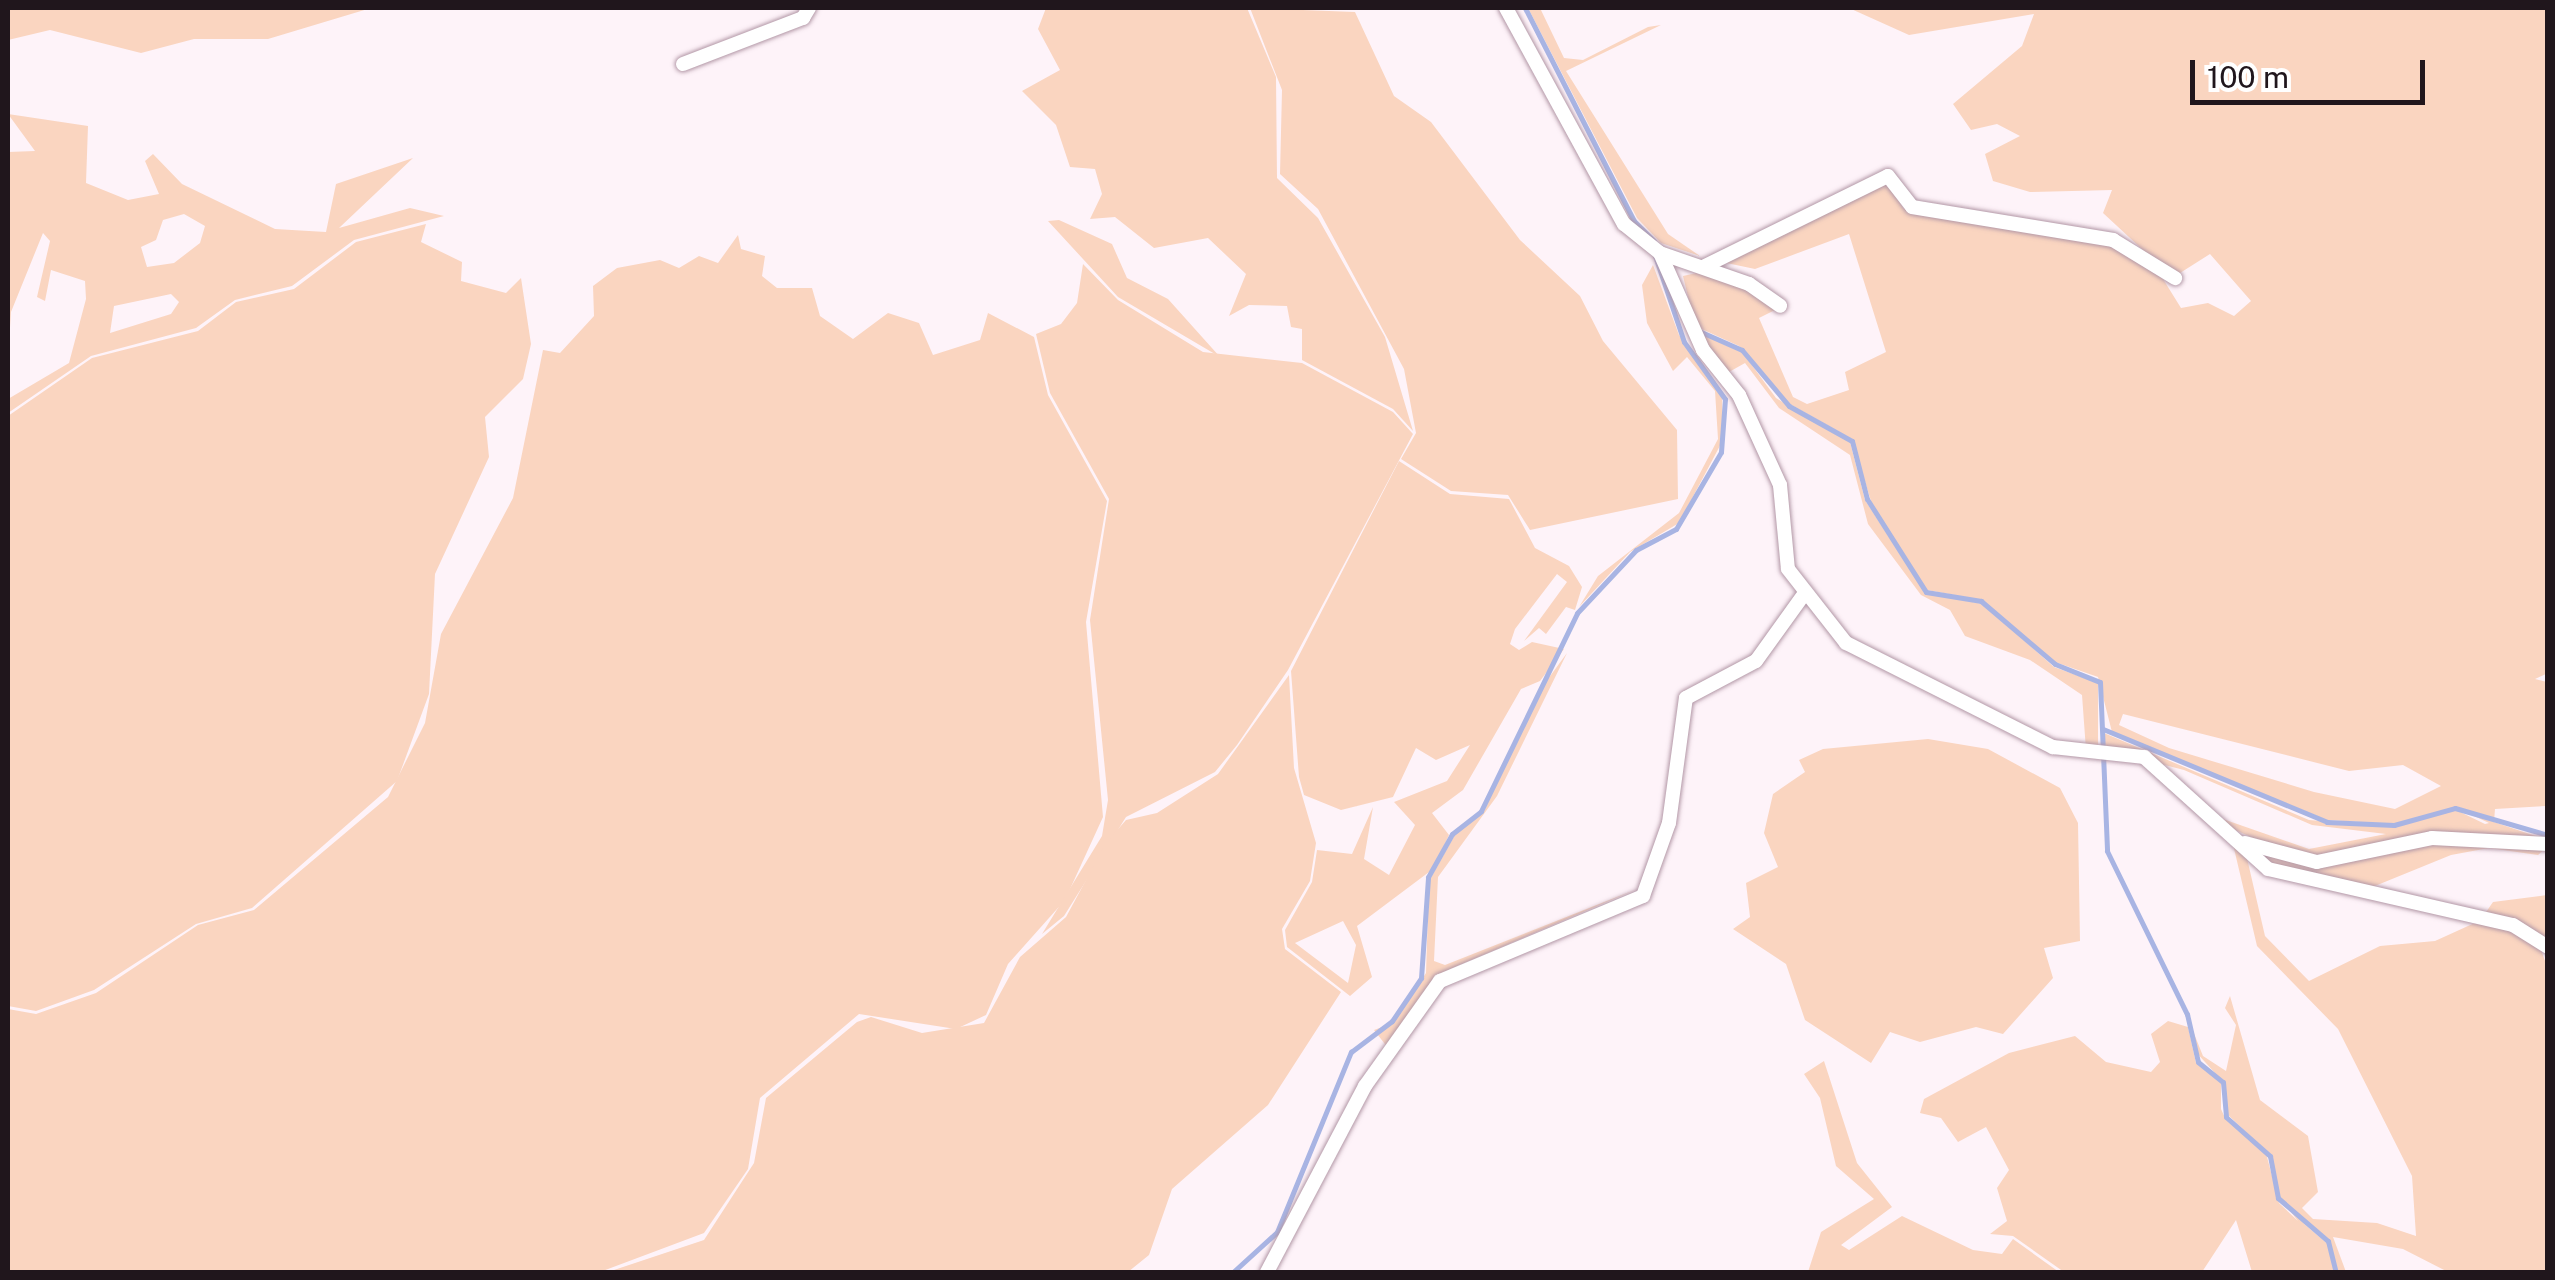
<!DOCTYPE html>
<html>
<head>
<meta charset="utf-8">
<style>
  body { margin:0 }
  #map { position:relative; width:2555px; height:1280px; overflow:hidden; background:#fef3f9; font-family:"Public Sans",sans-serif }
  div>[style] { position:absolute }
  .green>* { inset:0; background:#fad5c0 }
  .stream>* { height:5px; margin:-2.5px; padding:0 2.5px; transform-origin:2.5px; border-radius:2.5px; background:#a8b4e3 }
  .roads { filter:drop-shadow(0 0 2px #b297a6) drop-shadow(0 0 2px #b297a6) }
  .minor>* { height:14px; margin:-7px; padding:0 7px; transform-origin:7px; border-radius:7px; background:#fff }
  span { translate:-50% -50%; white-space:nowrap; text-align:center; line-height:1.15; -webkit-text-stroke:10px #fff; paint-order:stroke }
  .frame { position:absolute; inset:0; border:10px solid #20161c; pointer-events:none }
  .scale { position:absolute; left:2190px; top:60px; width:235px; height:45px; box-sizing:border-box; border:5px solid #20161c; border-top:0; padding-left:12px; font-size:30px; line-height:35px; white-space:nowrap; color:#20161c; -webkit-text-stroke:8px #fff; paint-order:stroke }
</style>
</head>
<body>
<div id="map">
  <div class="green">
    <i style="clip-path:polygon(8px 8px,371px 8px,268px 39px,194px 39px,141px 53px,50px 30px,8px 40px)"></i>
    <i style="clip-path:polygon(1046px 8px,1247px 8px,1276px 77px,1277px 178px,1318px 218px,1385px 337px,1413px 431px,1393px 409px,1302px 360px,1302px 329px,1291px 327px,1287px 306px,1249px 305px,1229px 316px,1246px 274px,1208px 238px,1154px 248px,1115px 217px,1090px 219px,1102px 194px,1095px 169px,1070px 167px,1056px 125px,1022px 91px,1060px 70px,1038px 29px)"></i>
    <i style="clip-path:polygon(1250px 8px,1355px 12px,1394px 96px,1431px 122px,1520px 240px,1580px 296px,1603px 341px,1677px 430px,1678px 499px,1530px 530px,1508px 495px,1451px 491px,1401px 459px,1416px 433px,1404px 369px,1318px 209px,1280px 174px,1282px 90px)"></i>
    <i style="clip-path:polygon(1528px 8px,1540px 8px,1564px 58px,1583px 60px,1648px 27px,1661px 25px,1566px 71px,1668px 234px,1700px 256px,1661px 243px,1637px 218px)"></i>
    <i style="clip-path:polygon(evenodd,1849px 8px,2547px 8px,2548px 673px,2535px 679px,2547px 682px,2547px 798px,2546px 806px,2495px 809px,2494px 822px,2547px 840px,2431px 832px,2317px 855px,2269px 845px,2224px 825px,2220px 818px,2309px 849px,2386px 834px,2312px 825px,2184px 770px,2103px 749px,2104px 733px,2309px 820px,2394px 827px,2456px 810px,2485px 824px,2489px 823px,2455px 807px,2393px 824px,2327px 820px,2112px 732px,2098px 677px,2055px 662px,1982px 600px,1927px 590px,1874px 511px,1852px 439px,1786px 402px,1739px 346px,1695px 326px,1683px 276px,1705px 271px,1747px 286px,1779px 308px,1759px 318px,1793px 397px,1807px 404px,1849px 390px,1845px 372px,1886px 352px,1849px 234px,1755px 269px,1717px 261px,1886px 183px,1904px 209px,2113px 244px,2163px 279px,2181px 308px,2208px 303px,2234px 316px,2251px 301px,2210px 254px,2180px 273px,2157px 263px,2103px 213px,2112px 190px,2030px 192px,1993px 181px,1985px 154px,2020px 136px,1997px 124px,1971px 130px,1953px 104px,2022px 46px,2034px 14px,1909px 35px,1849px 8px,2123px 714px,2349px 771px,2403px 765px,2441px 786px,2395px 809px,2314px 792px,2169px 748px,2119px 725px,2123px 714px)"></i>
    <i style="clip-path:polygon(evenodd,8px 114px,88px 126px,86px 183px,128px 200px,159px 194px,145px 161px,153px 154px,182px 184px,275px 229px,326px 232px,336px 184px,413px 158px,339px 228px,410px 208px,444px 216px,354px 240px,292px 286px,235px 300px,196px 328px,91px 356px,8px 413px,8px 399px,69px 363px,86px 299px,85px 281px,51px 270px,45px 301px,37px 297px,50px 241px,43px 233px,11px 312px,8px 359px,8px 152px,35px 151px,8px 114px,184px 214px,205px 226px,200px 243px,174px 263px,147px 267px,141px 247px,156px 240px,163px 220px,184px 214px,8px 114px,171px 294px,179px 302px,171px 314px,110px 333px,114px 306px,171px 294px)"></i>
    <i style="clip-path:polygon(1059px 220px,1112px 244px,1127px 278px,1168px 299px,1220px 357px,1118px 297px,1048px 221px)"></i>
    <i style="clip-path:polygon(426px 224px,421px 242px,462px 262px,461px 281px,506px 293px,521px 278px,531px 344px,523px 379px,485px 417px,489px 457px,435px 574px,429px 694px,397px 781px,252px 908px,196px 924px,94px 990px,36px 1011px,8px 1006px,8px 416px,92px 358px,198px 331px,236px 302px,294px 289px,356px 242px)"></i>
    <i style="clip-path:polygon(738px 235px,741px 249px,765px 256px,762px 276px,777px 288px,812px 288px,820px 316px,853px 339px,888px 313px,919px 323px,933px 355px,980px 340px,988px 313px,1034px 337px,1048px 395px,1107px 501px,1086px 622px,1103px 817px,1065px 900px,1008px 964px,986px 1015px,956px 1029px,859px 1014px,760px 1098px,748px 1169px,704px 1233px,600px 1272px,8px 1272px,8px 1009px,36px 1014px,96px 993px,198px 925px,254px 910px,388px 797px,425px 723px,441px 634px,513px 498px,543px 350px,560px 353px,594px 316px,593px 286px,617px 268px,660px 260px,679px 268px,699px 256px,718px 263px)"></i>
    <i style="clip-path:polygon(1083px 264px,1118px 300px,1203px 352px,1302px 363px,1393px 412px,1413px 434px,1288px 670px,1237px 745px,1215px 772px,1126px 817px,1064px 916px,1042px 934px,1102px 836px,1108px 800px,1090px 620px,1109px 499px,1050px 393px,1036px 334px,1061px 324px,1077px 303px)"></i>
    <i style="clip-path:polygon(1653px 265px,1679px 335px,1722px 394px,1723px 440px,1679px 523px,1630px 552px,1579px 607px,1598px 576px,1679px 513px,1718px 439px,1715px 391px,1687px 357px,1673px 371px,1647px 323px,1642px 285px)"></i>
    <i style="clip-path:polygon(1699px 333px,1743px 353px,1776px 398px,1850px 442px,1865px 500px,1925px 593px,1983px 604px,2054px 667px,2098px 683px,2098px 750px,2086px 750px,2082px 695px,2030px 660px,1965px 636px,1950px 610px,1921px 595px,1868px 524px,1850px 455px,1779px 408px,1745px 363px,1729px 372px)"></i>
    <i style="clip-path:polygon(evenodd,1399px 461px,1450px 494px,1509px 499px,1535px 548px,1569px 566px,1582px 587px,1575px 610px,1566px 607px,1546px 634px,1539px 628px,1524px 641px,1567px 582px,1557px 574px,1515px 629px,1510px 644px,1519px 650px,1532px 642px,1564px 649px,1540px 681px,1521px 689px,1463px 790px,1432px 813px,1449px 835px,1433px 869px,1357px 926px,1372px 977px,1350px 996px,1287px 947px,1285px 930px,1312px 882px,1317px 850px,1352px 854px,1373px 807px,1364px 859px,1389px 875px,1415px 825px,1394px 802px,1447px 781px,1470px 745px,1436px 760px,1416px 748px,1393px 797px,1341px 810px,1304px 795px,1299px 777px,1291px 671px,1399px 461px,1343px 921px,1356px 945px,1348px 983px,1295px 943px,1343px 921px)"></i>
    <i style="clip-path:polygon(1567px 653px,1497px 796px,1438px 877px,1434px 961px,1445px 965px,1637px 889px,1450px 969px,1388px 1048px,1374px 1030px,1393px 1023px,1426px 973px,1429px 881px,1457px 831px,1485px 809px,1537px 694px)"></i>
    <i style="clip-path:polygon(1289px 675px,1294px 768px,1316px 843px,1310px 881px,1282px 929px,1285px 949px,1341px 992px,1268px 1105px,1172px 1189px,1149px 1255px,1128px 1272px,608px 1272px,704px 1240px,754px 1163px,766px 1098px,857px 1022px,871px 1017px,922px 1033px,984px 1023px,1020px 957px,1066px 917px,1106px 843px,1126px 820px,1157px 813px,1218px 774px)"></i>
    <i style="clip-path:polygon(1928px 739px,1988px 749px,2060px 788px,2078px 823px,2080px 941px,2044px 948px,2053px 978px,2003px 1034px,1976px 1027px,1920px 1042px,1890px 1032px,1871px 1063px,1805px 1020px,1786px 964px,1733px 929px,1750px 917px,1746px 883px,1778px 867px,1764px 833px,1773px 794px,1805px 772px,1799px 760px,1823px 749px)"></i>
    <i style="clip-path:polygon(2232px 840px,2246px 854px,2265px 936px,2309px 981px,2380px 946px,2435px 941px,2479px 921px,2537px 939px,2548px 969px,2547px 1272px,2448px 1272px,2403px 1249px,2333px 1237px,2346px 1272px,2336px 1272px,2330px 1242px,2303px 1223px,2329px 1245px,2334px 1272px,2252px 1272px,2236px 1220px,2202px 1272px,2064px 1272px,2013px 1236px,1990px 1234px,2007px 1221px,1997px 1188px,2009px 1170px,1986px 1127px,1958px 1142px,1941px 1118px,1920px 1113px,1924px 1099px,2009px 1053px,2075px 1036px,2106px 1062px,2151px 1072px,2160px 1062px,2151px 1034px,2168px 1021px,2188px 1027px,2196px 1063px,2221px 1083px,2221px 1109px,2225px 1118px,2266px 1153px,2279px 1203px,2298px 1221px,2279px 1197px,2270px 1155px,2225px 1112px,2225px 1084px,2195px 1051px,2191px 1026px,2203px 1056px,2226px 1071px,2236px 1025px,2225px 1008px,2230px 996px,2260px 1100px,2308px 1136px,2318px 1192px,2302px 1208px,2313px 1219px,2377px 1223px,2416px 1236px,2412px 1176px,2338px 1029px,2257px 946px)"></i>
    <i style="clip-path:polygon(2415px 843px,2547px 847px,2538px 855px,2489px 848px,2451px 855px,2370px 888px,2272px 864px,2257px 851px,2287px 860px)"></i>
    <i style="clip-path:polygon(2547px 895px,2547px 941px,2510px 917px,2484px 915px,2493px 902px)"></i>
    <i style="clip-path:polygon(1824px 1061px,1857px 1163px,1892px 1207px,1841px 1245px,1849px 1250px,1902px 1216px,1973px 1250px,2002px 1254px,2013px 1239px,2059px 1272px,1808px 1272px,1821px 1232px,1874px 1199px,1836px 1166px,1820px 1098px,1804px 1074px)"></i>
  </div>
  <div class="stream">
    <i style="left:1525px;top:8px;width:239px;rotate:62.9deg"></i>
    <i style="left:1634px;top:221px;width:28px;rotate:45deg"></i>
    <i style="left:1699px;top:331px;width:47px;rotate:23.8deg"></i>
    <i style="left:1742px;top:350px;width:73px;rotate:50deg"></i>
    <i style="left:1789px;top:406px;width:72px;rotate:29.1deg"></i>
    <i style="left:1852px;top:441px;width:60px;rotate:75.5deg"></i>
    <i style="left:1867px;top:499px;width:110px;rotate:57.6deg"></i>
    <i style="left:1926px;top:592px;width:56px;rotate:9.3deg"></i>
    <i style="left:1981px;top:601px;width:97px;rotate:40.4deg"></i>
    <i style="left:2055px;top:664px;width:48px;rotate:21.8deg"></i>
    <i style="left:2100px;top:682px;width:169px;rotate:87.6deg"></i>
    <i style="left:2107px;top:851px;width:182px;rotate:63.9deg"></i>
    <i style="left:2187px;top:1014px;width:49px;rotate:77.1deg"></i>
    <i style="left:2198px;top:1062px;width:32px;rotate:39deg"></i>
    <i style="left:2223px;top:1082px;width:35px;rotate:85deg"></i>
    <i style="left:2226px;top:1117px;width:59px;rotate:41.6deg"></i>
    <i style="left:2270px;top:1156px;width:43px;rotate:79.2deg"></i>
    <i style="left:2278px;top:1198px;width:66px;rotate:40.7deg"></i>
    <i style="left:2328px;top:1241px;width:32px;rotate:76deg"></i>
    <i style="left:2103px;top:729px;width:243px;rotate:22.5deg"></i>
    <i style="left:2327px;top:822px;width:67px;rotate:2.6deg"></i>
    <i style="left:2394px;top:825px;width:63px;rotate:-15.6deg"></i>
    <i style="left:2455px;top:808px;width:97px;rotate:16.2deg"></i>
    <i style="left:1233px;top:1272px;width:59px;rotate:-42.3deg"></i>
    <i style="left:1277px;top:1232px;width:195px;rotate:-67.7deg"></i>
    <i style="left:1351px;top:1052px;width:51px;rotate:-37.1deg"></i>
    <i style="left:1392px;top:1021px;width:52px;rotate:-56deg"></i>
    <i style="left:1421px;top:978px;width:101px;rotate:-86deg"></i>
    <i style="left:1428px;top:877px;width:49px;rotate:-60.8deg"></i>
    <i style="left:1452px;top:834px;width:37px;rotate:-38deg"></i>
    <i style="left:1481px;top:811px;width:220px;rotate:-64.1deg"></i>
    <i style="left:1577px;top:613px;width:86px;rotate:-46.9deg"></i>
    <i style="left:1636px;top:550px;width:45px;rotate:-27.7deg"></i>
    <i style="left:1676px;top:529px;width:89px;rotate:-59.7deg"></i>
    <i style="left:1721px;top:452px;width:53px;rotate:-85.7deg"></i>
    <i style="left:1725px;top:399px;width:70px;rotate:-125.7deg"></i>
    <i style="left:1684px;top:342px;width:91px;rotate:-108.6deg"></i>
  </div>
  <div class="roads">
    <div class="minor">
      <i style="left:1506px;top:8px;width:246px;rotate:61.4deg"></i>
      <i style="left:1624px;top:224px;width:46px;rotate:38.9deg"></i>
      <i style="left:1660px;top:253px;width:106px;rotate:66.1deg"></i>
      <i style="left:1703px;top:350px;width:58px;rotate:51.3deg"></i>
      <i style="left:1739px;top:395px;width:99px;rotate:65.5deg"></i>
      <i style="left:1780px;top:485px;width:84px;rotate:84.6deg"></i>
      <i style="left:1788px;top:569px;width:94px;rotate:51.9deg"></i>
      <i style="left:1846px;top:643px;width:232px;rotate:26.7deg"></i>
      <i style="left:2053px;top:747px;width:92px;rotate:6.3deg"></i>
      <i style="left:2144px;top:757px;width:167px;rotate:42.1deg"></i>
      <i style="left:2268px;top:869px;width:251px;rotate:12.9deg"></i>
      <i style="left:2513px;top:925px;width:41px;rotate:32.2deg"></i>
      <i style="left:683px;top:64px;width:129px;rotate:-21deg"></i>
      <i style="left:803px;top:18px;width:12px;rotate:-59deg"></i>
      <i style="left:1660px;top:253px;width:94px;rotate:19.2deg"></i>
      <i style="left:1749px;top:284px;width:38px;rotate:35deg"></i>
      <i style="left:1703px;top:267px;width:206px;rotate:-26.2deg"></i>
      <i style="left:1888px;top:176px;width:39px;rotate:52deg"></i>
      <i style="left:1912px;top:207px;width:204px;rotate:9.3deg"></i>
      <i style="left:2113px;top:240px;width:73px;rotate:31.5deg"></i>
      <i style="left:2245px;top:843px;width:74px;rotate:14.8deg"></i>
      <i style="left:2317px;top:862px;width:117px;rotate:-11.8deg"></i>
      <i style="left:2432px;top:838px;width:116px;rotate:3deg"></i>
      <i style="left:1267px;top:1272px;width:210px;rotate:-62.2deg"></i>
      <i style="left:1365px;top:1086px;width:129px;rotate:-54.5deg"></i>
      <i style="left:1440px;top:981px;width:220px;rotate:-22.7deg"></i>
      <i style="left:1643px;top:896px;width:77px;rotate:-70.4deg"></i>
      <i style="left:1669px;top:823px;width:126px;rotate:-82.3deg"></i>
      <i style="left:1686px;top:698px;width:79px;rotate:-27.9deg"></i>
      <i style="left:1756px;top:661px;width:79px;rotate:-54.3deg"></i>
    </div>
  </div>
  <div class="frame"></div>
  <div class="scale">100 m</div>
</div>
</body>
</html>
